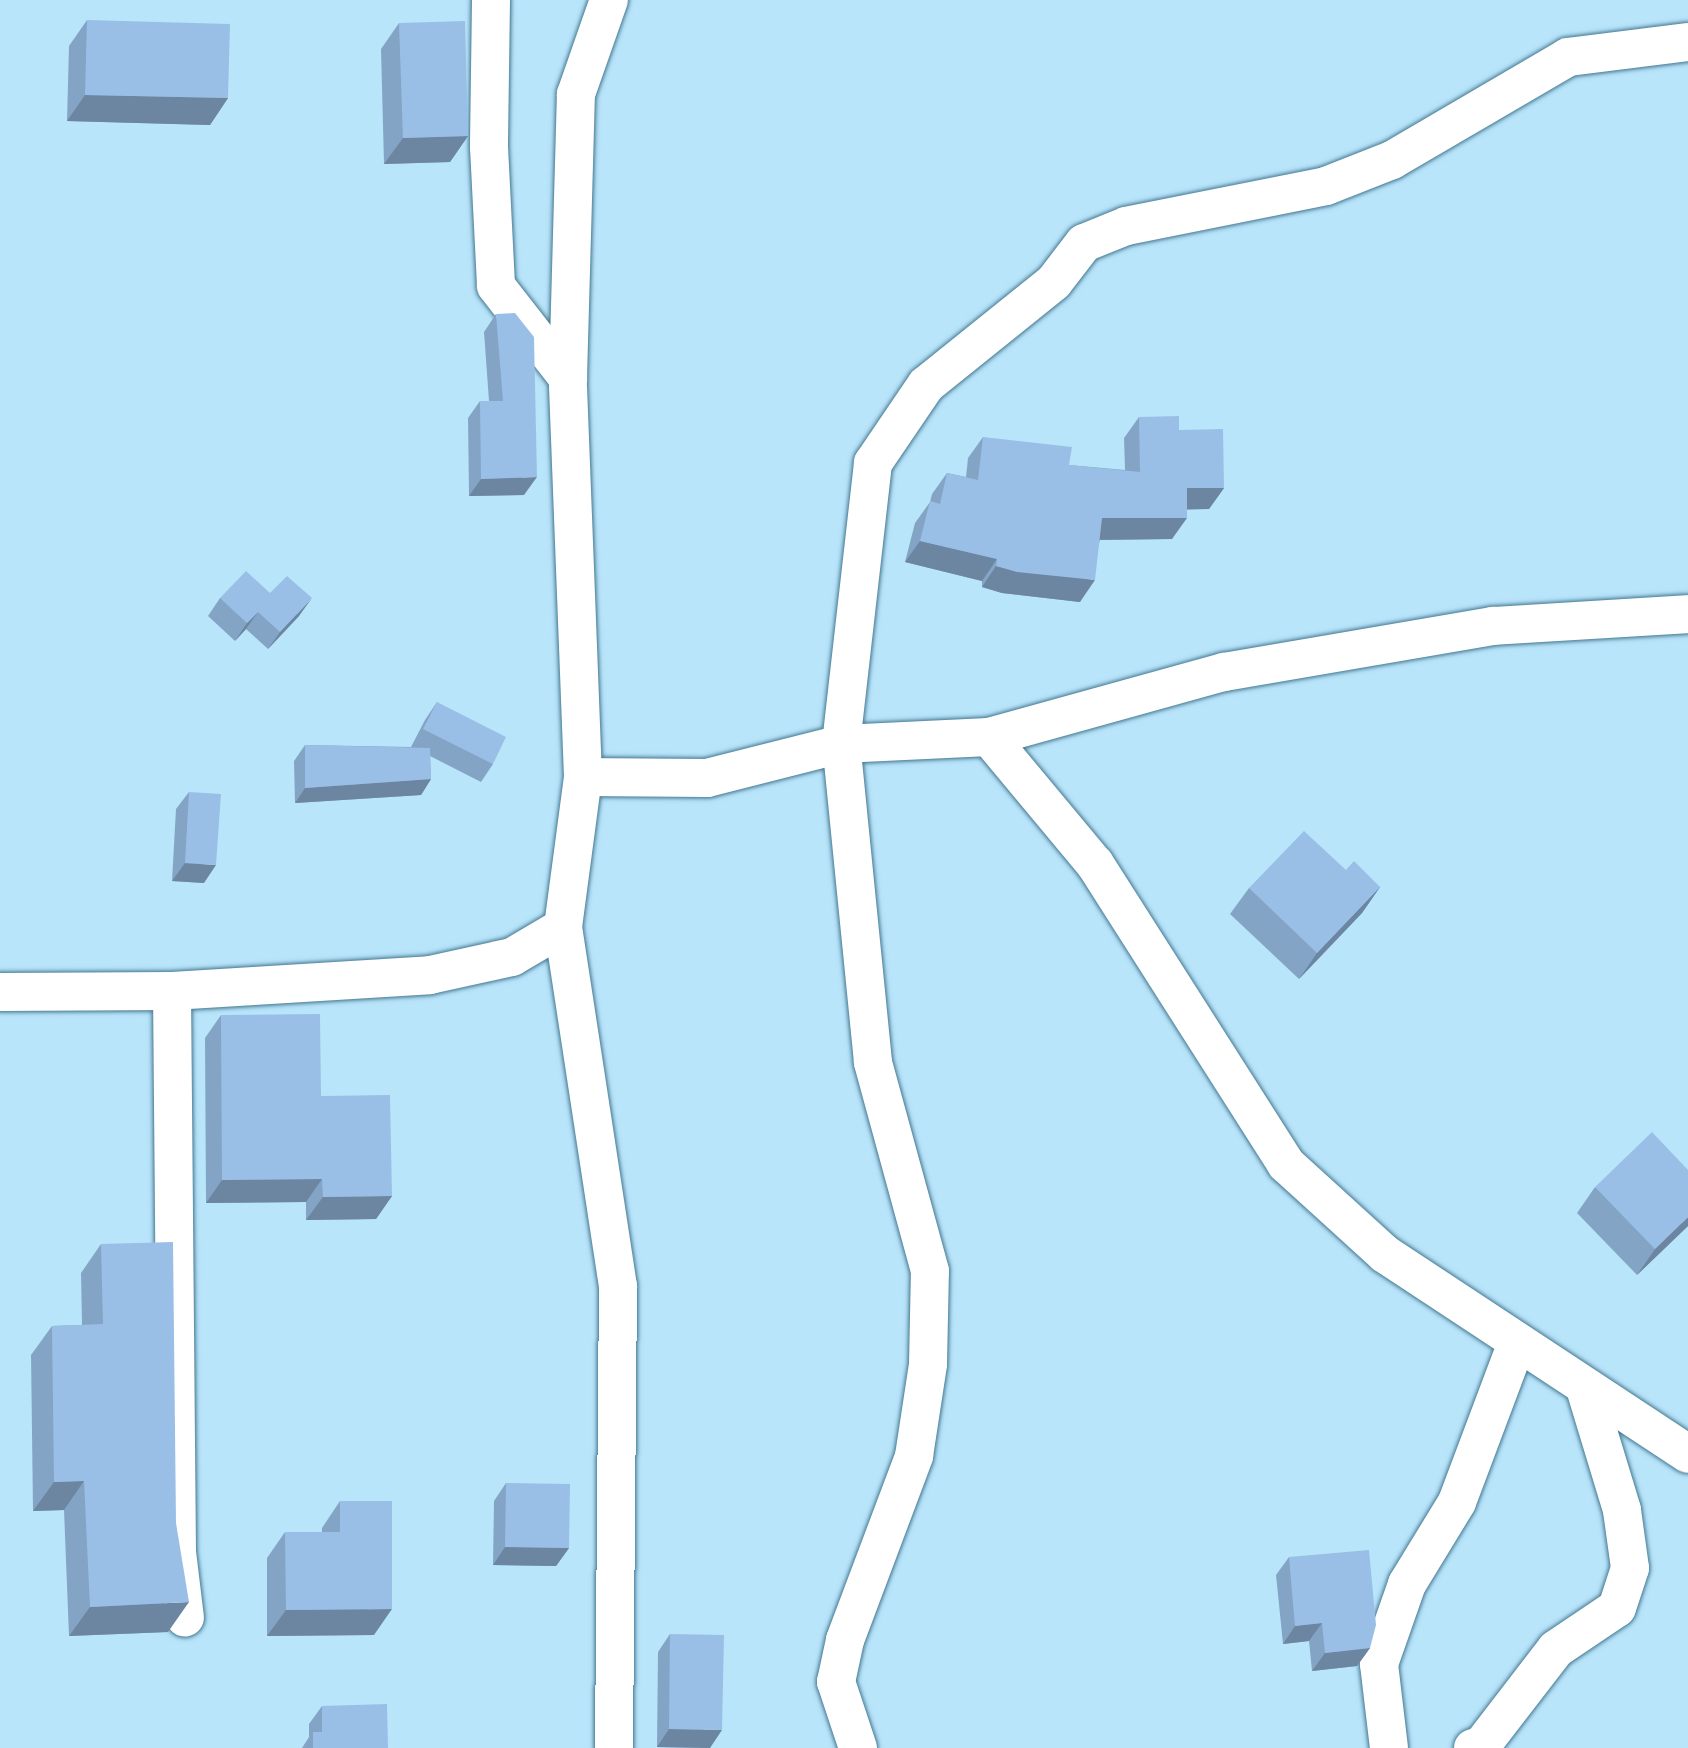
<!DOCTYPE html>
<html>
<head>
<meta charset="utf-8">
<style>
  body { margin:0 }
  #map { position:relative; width:1688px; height:1748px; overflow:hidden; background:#b9e5fb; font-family:Literata,serif }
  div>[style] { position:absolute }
  .roads { filter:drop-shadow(0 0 2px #437891) drop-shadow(0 0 2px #437891) }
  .minor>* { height:38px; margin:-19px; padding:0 19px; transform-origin:19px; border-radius:19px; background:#fff }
  .wall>* { inset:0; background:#84a4c6 }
  .shaded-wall>* { inset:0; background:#6c86a1 }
  .building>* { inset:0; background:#9abfe6 }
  span { translate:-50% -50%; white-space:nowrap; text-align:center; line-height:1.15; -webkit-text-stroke:5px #fefefe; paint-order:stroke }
</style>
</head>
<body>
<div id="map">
  <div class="roads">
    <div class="minor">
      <i style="left:491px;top:0;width:147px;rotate:90.8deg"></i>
      <i style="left:489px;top:147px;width:139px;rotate:87.1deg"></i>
      <i style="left:496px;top:286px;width:117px;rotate:52deg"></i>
      <i style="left:989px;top:737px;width:165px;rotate:50.2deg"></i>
      <i style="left:1095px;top:864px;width:356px;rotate:57.5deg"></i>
      <i style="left:1286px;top:1164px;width:134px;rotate:42.3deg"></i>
      <i style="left:1385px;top:1254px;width:363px;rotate:33.4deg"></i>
      <i style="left:583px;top:777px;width:124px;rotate:0.5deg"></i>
      <i style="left:707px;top:778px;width:138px;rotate:-14.2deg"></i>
      <i style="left:841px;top:744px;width:148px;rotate:-2.7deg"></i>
      <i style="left:989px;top:737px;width:244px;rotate:-15.5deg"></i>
      <i style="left:1224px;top:672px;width:273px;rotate:-9.7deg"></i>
      <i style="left:1493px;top:626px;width:195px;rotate:-3.5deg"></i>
      <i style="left:563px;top:927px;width:363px;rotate:81.3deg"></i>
      <i style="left:618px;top:1286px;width:462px;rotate:90.5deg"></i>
      <i style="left:172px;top:991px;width:561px;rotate:89.49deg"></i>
      <i style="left:177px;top:1552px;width:66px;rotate:83.1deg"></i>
      <i style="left:0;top:992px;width:172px;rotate:-0.3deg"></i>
      <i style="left:172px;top:991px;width:258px;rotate:-3.5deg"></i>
      <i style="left:430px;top:975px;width:84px;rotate:-12.4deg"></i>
      <i style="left:512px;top:957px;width:59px;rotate:-30.5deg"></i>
      <i style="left:563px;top:927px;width:151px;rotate:-82.4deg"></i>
      <i style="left:583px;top:777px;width:399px;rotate:-92.2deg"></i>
      <i style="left:568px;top:378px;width:284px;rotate:-88.4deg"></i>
      <i style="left:576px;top:94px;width:100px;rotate:-70.7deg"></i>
      <i style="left:858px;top:1748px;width:70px;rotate:-108.4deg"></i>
      <i style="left:836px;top:1682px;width:43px;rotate:-77.9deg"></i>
      <i style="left:845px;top:1640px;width:197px;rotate:-69.4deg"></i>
      <i style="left:914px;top:1456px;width:93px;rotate:-81.3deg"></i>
      <i style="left:928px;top:1364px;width:93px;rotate:-88.8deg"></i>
      <i style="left:930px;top:1271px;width:217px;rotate:-105.3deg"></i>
      <i style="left:873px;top:1062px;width:320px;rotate:-95.7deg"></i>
      <i style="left:841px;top:744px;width:283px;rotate:-83.5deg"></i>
      <i style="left:873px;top:463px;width:94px;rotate:-55.8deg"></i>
      <i style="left:926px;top:385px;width:164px;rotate:-38.8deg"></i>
      <i style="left:1054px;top:282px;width:49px;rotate:-52.4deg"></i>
      <i style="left:1084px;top:243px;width:45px;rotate:-22deg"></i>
      <i style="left:1126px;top:226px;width:204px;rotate:-11.3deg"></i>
      <i style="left:1326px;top:186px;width:71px;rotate:-21.5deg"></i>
      <i style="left:1392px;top:160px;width:204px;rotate:-30.3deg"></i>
      <i style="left:1568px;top:57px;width:121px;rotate:-7.1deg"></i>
      <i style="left:1389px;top:1748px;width:85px;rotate:-96.8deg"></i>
      <i style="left:1379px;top:1664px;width:85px;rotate:-70.7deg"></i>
      <i style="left:1407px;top:1584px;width:96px;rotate:-58.6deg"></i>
      <i style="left:1457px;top:1502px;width:171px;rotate:-69.4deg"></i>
      <i style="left:1473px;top:1748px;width:9px;rotate:-18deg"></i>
      <i style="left:1482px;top:1745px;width:121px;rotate:-52.4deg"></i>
      <i style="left:1556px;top:1649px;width:73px;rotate:-33.9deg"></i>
      <i style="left:1617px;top:1608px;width:42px;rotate:-72deg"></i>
      <i style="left:1630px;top:1568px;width:59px;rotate:-97.9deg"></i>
      <i style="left:1622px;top:1510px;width:127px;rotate:-106.9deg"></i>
    </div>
  </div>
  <div class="wall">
    <i style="clip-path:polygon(87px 20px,228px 98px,210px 125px,67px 121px,69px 46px)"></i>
    <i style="clip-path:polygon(399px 23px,468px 136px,450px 162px,384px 164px,381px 49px)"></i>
    <i style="clip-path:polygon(496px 314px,524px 495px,469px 496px,468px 418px,480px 401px,489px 401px,484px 332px)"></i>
    <i style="clip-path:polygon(1139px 417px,1179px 430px,1224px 488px,1209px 509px,1187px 509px,1172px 539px,1100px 540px,1080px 602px,1002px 593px,982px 587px,982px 581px,905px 562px,915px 523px,930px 502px,932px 494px,947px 473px,966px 477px,968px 458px,983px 437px,1069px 465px,1125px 470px,1124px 438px)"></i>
    <i style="clip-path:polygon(270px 593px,299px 616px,268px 649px,246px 629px,235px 641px,208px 616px,220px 598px)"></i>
    <i style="clip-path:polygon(437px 702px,493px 764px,481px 782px,430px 756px,431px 779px,421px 795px,295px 803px,294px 761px,305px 745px,412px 747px,411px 747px,425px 720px)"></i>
    <i style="clip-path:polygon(189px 792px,204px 883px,172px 881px,176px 809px)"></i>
    <i style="clip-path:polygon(1346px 870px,1380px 887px,1362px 913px,1299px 979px,1230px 914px,1249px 888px)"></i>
    <i style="clip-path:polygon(221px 1015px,321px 1096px,392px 1196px,376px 1219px,306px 1220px,306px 1202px,206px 1203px,205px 1038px)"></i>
    <i style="clip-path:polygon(1595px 1187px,1688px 1226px,1637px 1275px,1577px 1213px)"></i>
    <i style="clip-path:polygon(101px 1244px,168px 1632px,69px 1636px,64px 1510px,33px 1511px,31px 1355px,52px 1326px,82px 1325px,81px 1273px)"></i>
    <i style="clip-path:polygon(506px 1483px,569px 1548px,556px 1566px,493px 1565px,494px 1501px)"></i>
    <i style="clip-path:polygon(340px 1501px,374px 1635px,267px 1636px,267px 1558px,285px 1532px,322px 1532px,322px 1528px)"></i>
    <i style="clip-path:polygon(1289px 1557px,1370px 1648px,1357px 1666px,1312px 1671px,1309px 1641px,1283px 1644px,1276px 1575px)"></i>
    <i style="clip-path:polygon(670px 1634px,710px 1748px,657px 1747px,658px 1652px)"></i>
    <i style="clip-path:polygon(322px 1706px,388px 1748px,302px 1748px,309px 1737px,309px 1724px)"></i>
  </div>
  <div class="shaded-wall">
    <i style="clip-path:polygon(85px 95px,228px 98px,210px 125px,67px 121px)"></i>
    <i style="clip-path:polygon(468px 136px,450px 162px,384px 164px,403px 138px)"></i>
    <i style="clip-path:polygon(537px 477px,524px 495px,469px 496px,481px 479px)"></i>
    <i style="clip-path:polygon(1187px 488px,1224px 488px,1209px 509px,1172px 510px)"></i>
    <i style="clip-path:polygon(1102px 518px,1187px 518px,1172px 539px,1087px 540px)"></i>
    <i style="clip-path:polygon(920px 541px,997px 559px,982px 581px,905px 562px)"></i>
    <i style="clip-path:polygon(996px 566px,1095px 580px,1080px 602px,1002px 593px,982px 587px)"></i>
    <i style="clip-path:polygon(312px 598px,299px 616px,268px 649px,280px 632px)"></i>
    <i style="clip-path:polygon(258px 612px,246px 629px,235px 641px,247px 623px)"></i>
    <i style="clip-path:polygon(431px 779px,421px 795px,295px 803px,305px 788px)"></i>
    <i style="clip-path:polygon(185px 863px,216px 865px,204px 883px,172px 881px)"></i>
    <i style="clip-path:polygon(1380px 887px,1362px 913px,1299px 979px,1317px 953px)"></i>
    <i style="clip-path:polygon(322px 1179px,306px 1202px,206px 1203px,222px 1180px)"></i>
    <i style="clip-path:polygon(392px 1196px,376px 1219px,306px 1220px,323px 1197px)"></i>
    <i style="clip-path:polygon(1688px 1217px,1688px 1226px,1637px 1275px,1655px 1249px)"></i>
    <i style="clip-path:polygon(84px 1481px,64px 1510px,33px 1511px,54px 1482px)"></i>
    <i style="clip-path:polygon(505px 1547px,569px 1548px,556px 1566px,493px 1565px)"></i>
    <i style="clip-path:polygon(189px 1602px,168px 1632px,69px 1636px,90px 1607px)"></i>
    <i style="clip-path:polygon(392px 1609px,374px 1635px,267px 1636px,286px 1610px)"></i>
    <i style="clip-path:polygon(1322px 1623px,1309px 1641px,1283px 1644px,1295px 1626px)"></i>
    <i style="clip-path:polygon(1370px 1648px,1357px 1666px,1312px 1671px,1325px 1653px)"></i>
    <i style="clip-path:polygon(669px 1729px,722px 1730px,710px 1748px,657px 1747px)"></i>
  </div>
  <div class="building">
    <i style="clip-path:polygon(87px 20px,230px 24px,228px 98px,85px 95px)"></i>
    <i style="clip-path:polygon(465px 21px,468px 136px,403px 138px,399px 23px)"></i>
    <i style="clip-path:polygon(515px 313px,534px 337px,537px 477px,481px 479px,480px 401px,503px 401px,496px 314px)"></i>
    <i style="clip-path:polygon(1179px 416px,1179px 430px,1223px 429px,1224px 488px,1187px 488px,1187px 518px,1102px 518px,1095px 580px,1017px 572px,996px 566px,997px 559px,920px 541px,930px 501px,940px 504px,947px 473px,978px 480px,983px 437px,1072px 447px,1069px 465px,1140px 472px,1139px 417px)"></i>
    <i style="clip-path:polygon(246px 571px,270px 593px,287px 576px,312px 598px,280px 632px,258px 612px,247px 623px,220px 598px)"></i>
    <i style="clip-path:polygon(437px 702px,506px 737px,493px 764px,423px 729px)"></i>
    <i style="clip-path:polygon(305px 745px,430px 748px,431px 779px,305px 788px)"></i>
    <i style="clip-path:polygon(189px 792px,221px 794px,216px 865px,185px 863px)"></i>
    <i style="clip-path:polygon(1304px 831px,1346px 870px,1354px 861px,1380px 887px,1317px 953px,1249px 888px)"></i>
    <i style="clip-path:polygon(320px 1014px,321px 1096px,390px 1095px,392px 1196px,323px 1197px,322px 1179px,222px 1180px,221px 1015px)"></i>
    <i style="clip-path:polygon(1652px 1132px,1688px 1170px,1688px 1217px,1655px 1249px,1595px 1187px)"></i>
    <i style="clip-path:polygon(173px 1242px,176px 1523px,189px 1602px,90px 1607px,84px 1481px,54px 1482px,52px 1326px,103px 1324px,101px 1244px)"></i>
    <i style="clip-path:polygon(506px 1483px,570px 1484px,569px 1548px,505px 1547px)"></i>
    <i style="clip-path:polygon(340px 1501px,392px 1501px,392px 1609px,286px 1610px,285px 1532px,340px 1532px)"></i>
    <i style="clip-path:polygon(1369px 1550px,1376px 1625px,1370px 1648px,1325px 1653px,1322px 1623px,1295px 1626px,1289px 1557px)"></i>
    <i style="clip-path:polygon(670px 1634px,724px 1635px,722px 1730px,669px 1729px)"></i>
    <i style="clip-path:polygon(387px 1704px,388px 1748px,313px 1748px,313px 1732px,322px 1732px,322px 1706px)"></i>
  </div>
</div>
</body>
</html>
